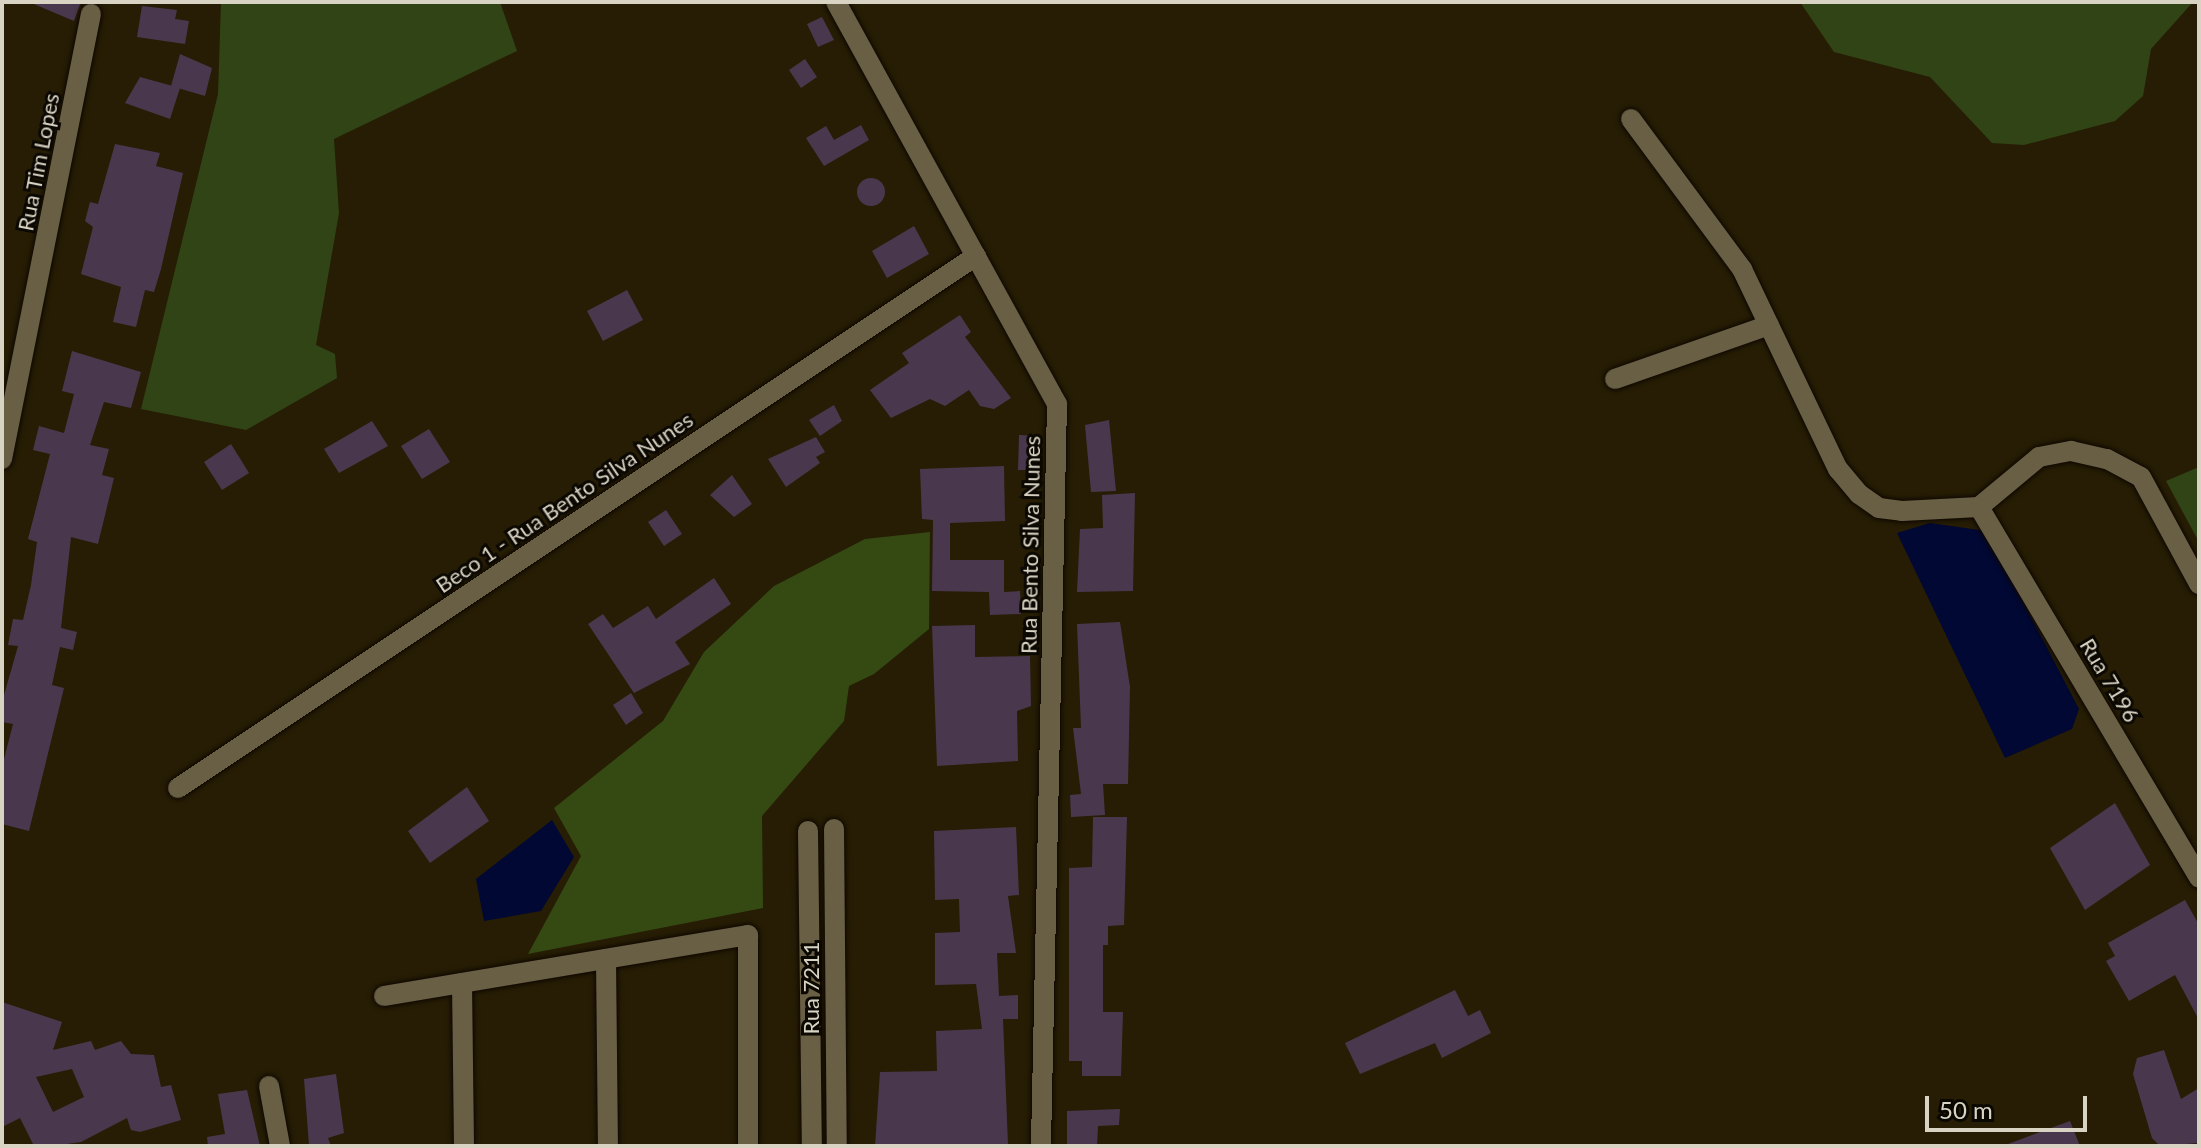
<!DOCTYPE html>
<html>
<head>
<meta charset="utf-8">
<style>
  body { margin:0 }
  #map { position:relative; width:2201px; height:1148px; overflow:hidden; background:#261d04; font-family:Lato,sans-serif }
  div>[style] { position:absolute }
  .green>* { inset:0; background:#314415 }
  .forest>* { inset:0; background:#344a12 }
  .water>* { inset:0; background:#000833 }
  .building>* { inset:0; background:#49384d }
  .round { border-radius:50% }
  .roads { filter:drop-shadow(0 0 2px #0f0700) drop-shadow(0 0 2px #0f0700) }
  .minor>* { height:20px; margin:-10px; padding:0 10px; transform-origin:10px; border-radius:10px; background:#695f44 }
  span { translate:-50% -50%; white-space:nowrap; text-align:center; line-height:1.15; -webkit-text-stroke:6px #0b0802; paint-order:stroke }
  .street-label { font-size:22px; color:#d9d3c4 }
  .frame { position:absolute; inset:0; border:4px solid #d9d3c4; pointer-events:none }
  .scale { position:absolute; left:1925px; top:1096px; width:162px; height:36px; box-sizing:border-box; border:4px solid #d9d3c4; border-top:0; padding-left:10px; font-size:24px; line-height:28px; white-space:nowrap; color:#d9d3c4; -webkit-text-stroke:6px #0b0802; paint-order:stroke }
</style>
</head>
<body>
<div id="map">
  <div class="green">
    <i style="clip-path:polygon(221px 2px,500px 2px,517px 51px,334px 139px,339px 213px,316px 345px,335px 354px,337px 378px,246px 430px,141px 409px,218px 94px)"></i>
    <i style="clip-path:polygon(1800px 2px,2193px 2px,2151px 49px,2143px 96px,2115px 121px,2024px 145px,1992px 143px,1930px 77px,1834px 52px)"></i>
    <i style="clip-path:polygon(2199px 467px,2199px 542px,2166px 481px)"></i>
  </div>
  <div class="forest">
    <i style="clip-path:polygon(930px 532px,929px 629px,874px 674px,849px 686px,844px 721px,762px 816px,763px 908px,528px 954px,581px 856px,554px 808px,663px 721px,704px 652px,774px 586px,865px 539px)"></i>
  </div>
  <div class="water">
    <i style="clip-path:polygon(1930px 523px,1986px 531px,2079px 709px,2072px 729px,2005px 758px,1897px 533px)"></i>
    <i style="clip-path:polygon(552px 820px,574px 857px,541px 911px,484px 921px,476px 879px)"></i>
  </div>
  <div class="building">
    <i style="clip-path:polygon(29px 2px,81px 2px,74px 21px)"></i>
    <i style="clip-path:polygon(142px 6px,177px 10px,175px 19px,189px 21px,185px 44px,137px 37px)"></i>
    <i style="clip-path:polygon(822px 17px,834px 40px,818px 47px,807px 24px)"></i>
    <i style="clip-path:polygon(180px 54px,212px 68px,205px 96px,171px 86px)"></i>
    <i style="clip-path:polygon(805px 59px,817px 77px,801px 88px,789px 70px)"></i>
    <i style="clip-path:polygon(140px 77px,180px 88px,170px 119px,125px 103px)"></i>
    <i style="clip-path:polygon(861px 125px,869px 140px,824px 166px,806px 138px,826px 126px,834px 140px)"></i>
    <i style="clip-path:polygon(115px 144px,160px 153px,156px 166px,183px 173px,161px 269px,154px 292px,145px 290px,136px 327px,113px 322px,121px 287px,81px 274px,93px 227px,85px 221px,90px 202px,98px 204px)"></i>
    <i class="round" style="left:857px;top:178px;width:28px;height:28px"></i>
    <i style="clip-path:polygon(914px 226px,929px 254px,887px 278px,872px 251px)"></i>
    <i style="clip-path:polygon(627px 290px,643px 320px,603px 341px,587px 311px)"></i>
    <i style="clip-path:polygon(960px 315px,971px 332px,965px 337px,1011px 398px,994px 409px,980px 406px,969px 390px,945px 406px,930px 399px,891px 418px,870px 390px,909px 363px,902px 353px)"></i>
    <i style="clip-path:polygon(72px 351px,141px 372px,131px 408px,104px 402px,90px 445px,109px 449px,102px 475px,114px 478px,98px 544px,71px 537px,61px 628px,77px 632px,73px 650px,60px 647px,52px 685px,64px 688px,29px 831px,2px 824px,2px 767px,13px 724px,2px 722px,2px 702px,18px 646px,8px 645px,13px 619px,23px 620px,31px 585px,37px 542px,28px 539px,50px 454px,33px 450px,39px 426px,64px 433px,74px 394px,62px 391px)"></i>
    <i style="clip-path:polygon(834px 405px,842px 421px,820px 436px,809px 420px)"></i>
    <i style="clip-path:polygon(1109px 420px,1116px 491px,1091px 492px,1085px 425px)"></i>
    <i style="clip-path:polygon(372px 421px,388px 446px,339px 473px,324px 449px)"></i>
    <i style="clip-path:polygon(429px 429px,450px 462px,422px 479px,401px 446px)"></i>
    <i style="clip-path:polygon(1019px 435px,1037px 436px,1036px 470px,1018px 470px)"></i>
    <i style="clip-path:polygon(816px 437px,825px 452px,816px 457px,820px 463px,786px 487px,768px 459px)"></i>
    <i style="clip-path:polygon(231px 444px,249px 473px,222px 490px,204px 462px)"></i>
    <i style="clip-path:polygon(1004px 466px,1005px 521px,950px 523px,950px 560px,1004px 560px,1004px 592px,1020px 591px,1021px 614px,990px 615px,989px 592px,932px 591px,933px 520px,922px 519px,920px 469px)"></i>
    <i style="clip-path:polygon(732px 475px,752px 504px,734px 517px,710px 495px)"></i>
    <i style="clip-path:polygon(1135px 493px,1133px 591px,1077px 592px,1080px 529px,1103px 528px,1102px 495px)"></i>
    <i style="clip-path:polygon(666px 510px,682px 534px,664px 546px,648px 522px)"></i>
    <i style="clip-path:polygon(714px 578px,731px 604px,675px 642px,690px 664px,634px 693px,588px 624px,603px 614px,613px 628px,648px 606px,656px 619px)"></i>
    <i style="clip-path:polygon(1120px 622px,1130px 687px,1128px 784px,1103px 784px,1105px 815px,1071px 817px,1070px 795px,1081px 794px,1073px 728px,1081px 728px,1077px 624px)"></i>
    <i style="clip-path:polygon(975px 625px,975px 657px,1030px 656px,1031px 706px,1017px 711px,1018px 761px,937px 766px,932px 626px)"></i>
    <i style="clip-path:polygon(631px 693px,643px 713px,626px 725px,613px 705px)"></i>
    <i style="clip-path:polygon(467px 787px,489px 821px,430px 863px,408px 831px)"></i>
    <i style="clip-path:polygon(2115px 803px,2150px 865px,2085px 910px,2050px 848px)"></i>
    <i style="clip-path:polygon(1093px 817px,1127px 817px,1124px 925px,1108px 926px,1108px 945px,1103px 945px,1103px 1012px,1123px 1012px,1121px 1076px,1082px 1076px,1082px 1061px,1069px 1061px,1069px 868px,1092px 867px)"></i>
    <i style="clip-path:polygon(1016px 827px,1019px 895px,1008px 896px,1016px 953px,997px 953px,999px 996px,1018px 995px,1018px 1019px,1003px 1019px,1008px 1145px,875px 1146px,880px 1072px,937px 1071px,936px 1031px,982px 1029px,976px 984px,935px 985px,935px 933px,960px 932px,959px 899px,935px 900px,934px 831px)"></i>
    <i style="clip-path:polygon(2185px 900px,2199px 925px,2199px 1020px,2175px 975px,2129px 1001px,2106px 961px,2115px 956px,2108px 943px)"></i>
    <i style="clip-path:polygon(1455px 990px,1468px 1016px,1480px 1010px,1491px 1033px,1442px 1058px,1435px 1043px,1360px 1074px,1345px 1043px)"></i>
    <i style="clip-path:polygon(evenodd,2px 1002px,62px 1022px,53px 1050px,91px 1041px,95px 1050px,121px 1041px,131px 1054px,154px 1055px,161px 1087px,171px 1085px,181px 1120px,140px 1132px,131px 1130px,127px 1118px,81px 1142px,53px 1146px,34px 1146px,20px 1118px,2px 1127px,2px 1002px,72px 1069px,84px 1097px,53px 1112px,36px 1077px,72px 1069px)"></i>
    <i style="clip-path:polygon(2164px 1050px,2181px 1099px,2199px 1088px,2199px 1143px,2160px 1146px,2152px 1138px,2133px 1074px,2137px 1058px)"></i>
    <i style="clip-path:polygon(336px 1074px,344px 1133px,328px 1138px,331px 1146px,309px 1146px,304px 1079px)"></i>
    <i style="clip-path:polygon(247px 1090px,260px 1146px,208px 1146px,207px 1137px,225px 1134px,218px 1094px)"></i>
    <i style="clip-path:polygon(1120px 1109px,1119px 1125px,1098px 1126px,1097px 1146px,1067px 1146px,1067px 1111px)"></i>
    <i style="clip-path:polygon(2070px 1121px,2080px 1146px,2009px 1146px,2008px 1144px)"></i>
  </div>
  <div class="roads">
    <div class="minor">
      <i style="left:836px;top:2px;width:459px;rotate:61.2deg"></i>
      <i style="left:1057px;top:404px;width:742px;rotate:91.24deg"></i>
      <i style="left:1631px;top:119px;width:187px;rotate:53.5deg"></i>
      <i style="left:1742px;top:269px;width:222px;rotate:64.4deg"></i>
      <i style="left:1838px;top:469px;width:33px;rotate:50deg"></i>
      <i style="left:1859px;top:494px;width:24px;rotate:35deg"></i>
      <i style="left:1879px;top:508px;width:23px;rotate:7deg"></i>
      <i style="left:1902px;top:511px;width:77px;rotate:-3deg"></i>
      <i style="left:1979px;top:507px;width:78px;rotate:-39.8deg"></i>
      <i style="left:2039px;top:457px;width:33px;rotate:-11deg"></i>
      <i style="left:2071px;top:451px;width:37px;rotate:13deg"></i>
      <i style="left:2107px;top:459px;width:38px;rotate:28deg"></i>
      <i style="left:2141px;top:477px;width:122px;rotate:61.5deg"></i>
      <i style="left:1615px;top:379px;width:163px;rotate:-19.3deg"></i>
      <i style="left:2px;top:459px;width:454px;rotate:-78.7deg"></i>
      <i style="left:1979px;top:507px;width:431px;rotate:59.3deg"></i>
      <i style="left:178px;top:788px;width:959px;rotate:-33.69deg"></i>
      <i style="left:834px;top:829px;width:317px;rotate:89.5deg"></i>
      <i style="left:808px;top:831px;width:315px;rotate:89.3deg"></i>
      <i style="left:606px;top:959px;width:187px;rotate:89.4deg"></i>
      <i style="left:462px;top:983px;width:163px;rotate:89.3deg"></i>
      <i style="left:384px;top:996px;width:369px;rotate:-9.5deg"></i>
      <i style="left:748px;top:935px;width:211px;rotate:90deg"></i>
      <i style="left:269px;top:1086px;width:61px;rotate:79.6deg"></i>
    </div>
  </div>
  <div class="street-label">
    <span style="left:38px;top:162px;rotate:-79deg">Rua Tim Lopes</span>
    <span style="left:564px;top:502px;rotate:-34deg">Beco 1 - Rua Bento Silva Nunes</span>
    <span style="left:1030px;top:545px;rotate:-89deg">Rua Bento Silva Nunes</span>
    <span style="left:2110px;top:680px;rotate:59deg">Rua 7196</span>
    <span style="left:811px;top:988px;rotate:-90deg">Rua 7211</span>
  </div>
  <div class="frame"></div>
  <div class="scale">50 m</div>
</div>
</body>
</html>
